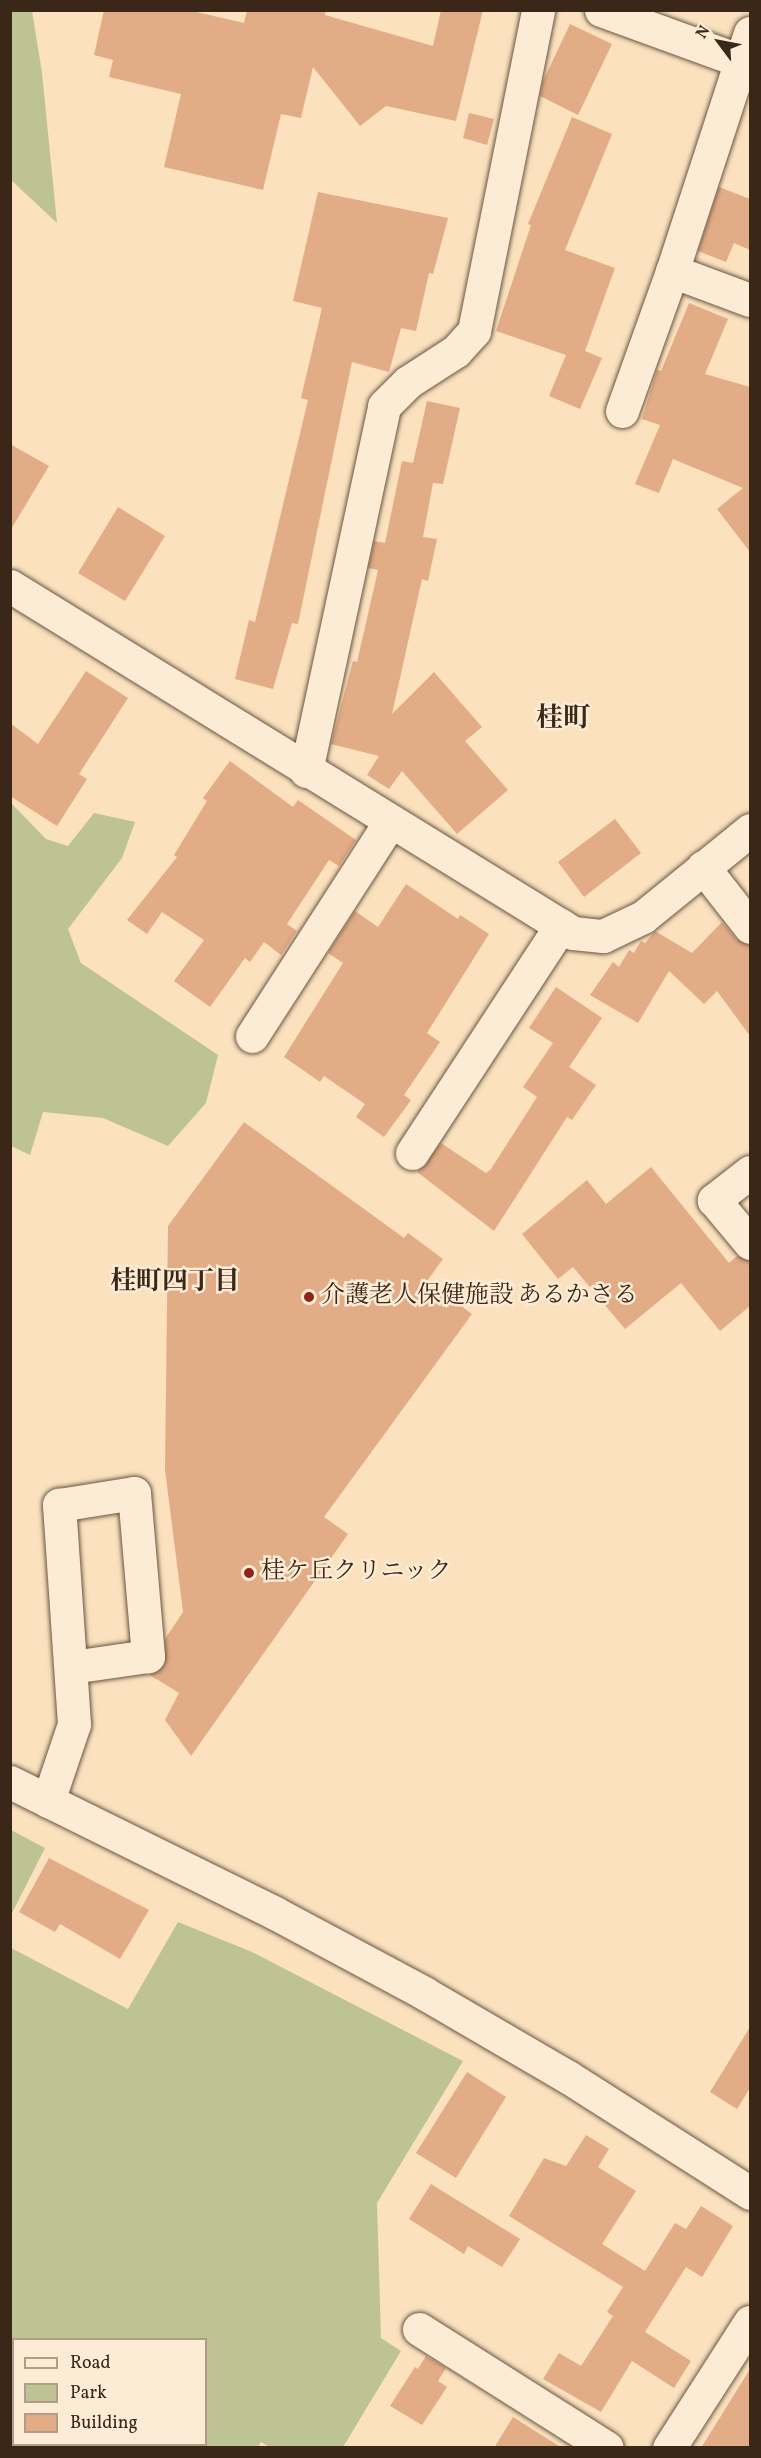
<!DOCTYPE html>
<html>
<head>
<meta charset="utf-8">
<style>
  body { margin:0 }
  #map { position:relative; width:761px; height:2458px; overflow:hidden; background:#fbe1be; font-family:Vollkorn,"Noto Serif JP",serif }
  div>[style] { position:absolute }
  .green>* { inset:0; background:#bdc393 }
  .building>* { inset:0; background:#e2ac86 }
  .roads { filter:drop-shadow(0 0 2px #6b5642) drop-shadow(0 0 2px #6b5642) }
  .minor>* { height:33px; margin:-16.5px; padding:0 16.5px; transform-origin:16.5px; border-radius:16.5px; background:#fcecd5 }
  .dots>* { width:16px; height:16px; translate:-50% -50%; box-sizing:border-box; border:3px solid #fcecd5; border-radius:50% }
  span { translate:-50% -50%; white-space:nowrap; text-align:center; line-height:1.15; -webkit-text-stroke:5px #fcecd5; paint-order:stroke }
  .poi-label { font-size:24px; color:#3b2718 }
  .left { translate:0 -50%; text-align:left }
  .neighbourhood-label { font-size:26px; color:#3b2718; font-weight:700 }
  .quarter-label { font-size:27px; color:#3b2718; font-weight:700 }
  .frame { position:absolute; inset:0; border:12px solid #3b2718; pointer-events:none }
  .legend { position:absolute; left:12px; top:2338px; width:195px; height:108px; box-sizing:border-box; background:#fcecd5; border:2px solid #af9d89; margin:0; padding:8px 10px; list-style:none; font-size:18px; color:#3b2718 }
  .legend li { display:flex; align-items:center; gap:12px; height:30px }
  .legend b { width:30px; border:2px solid #af9d89 }
  .north { position:absolute; left:689px; top:12px; width:60px; height:60px; -webkit-text-stroke:4px #fcecd5; paint-order:stroke; rotate:302deg; font-size:16px; font-weight:700; line-height:24px; text-align:center; color:#3b2718 }
  .north::after { content:''; display:block; margin:auto; width:21px; height:27px; background:#3b2718; clip-path:polygon(50% 0,100% 100%,50% 72%,0 100%) }
</style>
</head>
<body>
<div id="map">
  <div class="green">
    <i style="clip-path:polygon(10px 11px,32px 11px,42px 73px,57px 223px,11px 180px)"></i>
    <i style="clip-path:polygon(11px 803px,46px 839px,68px 846px,94px 813px,135px 822px,122px 858px,68px 929px,81px 963px,218px 1055px,206px 1103px,168px 1146px,103px 1118px,43px 1112px,30px 1155px,11px 1146px)"></i>
    <i style="clip-path:polygon(11px 1830px,45px 1848px,11px 1915px)"></i>
    <i style="clip-path:polygon(evenodd,178px 1922px,252px 1952px,463px 2061px,377px 2203px,381px 2338px,401px 2351px,343px 2447px,270px 2447px,261px 2442px,257px 2448px,11px 2447px,11px 1948px,128px 2009px,178px 1922px,14px 2340px,206px 2340px,206px 2444px,14px 2444px,14px 2340px)"></i>
  </div>
  <div class="building">
    <i style="clip-path:polygon(104px 10px,188px 10px,244px 23px,247px 10px,326px 10px,325px 15px,433px 46px,441px 10px,483px 10px,456px 121px,386px 106px,360px 126px,313px 67px,301px 118px,281px 114px,263px 190px,164px 167px,181px 94px,109px 77px,113px 60px,94px 55px)"></i>
    <i style="clip-path:polygon(570px 24px,612px 44px,578px 115px,540px 96px,543px 81px)"></i>
    <i style="clip-path:polygon(469px 113px,494px 119px,487px 145px,463px 138px)"></i>
    <i style="clip-path:polygon(572px 117px,612px 134px,565px 250px,615px 268px,585px 351px,602px 358px,580px 409px,549px 396px,566px 355px,496px 331px,531px 225px,528px 224px)"></i>
    <i style="clip-path:polygon(719px 187px,750px 199px,750px 250px,734px 243px,726px 262px,698px 251px)"></i>
    <i style="clip-path:polygon(318px 192px,448px 218px,433px 274px,429px 273px,416px 331px,401px 328px,389px 372px,352px 362px,298px 624px,292px 623px,273px 689px,235px 679px,249px 620px,255px 622px,308px 400px,301px 398px,322px 308px,293px 301px)"></i>
    <i style="clip-path:polygon(689px 303px,728px 319px,705px 374px,750px 387px,750px 552px,717px 509px,743px 488px,673px 459px,659px 493px,635px 484px,660px 425px,642px 419px,657px 370px,661px 371px)"></i>
    <i style="clip-path:polygon(427px 401px,460px 408px,443px 484px,433px 483px,423px 537px,437px 539px,428px 581px,422px 579px,392px 714px,434px 672px,482px 727px,465px 741px,508px 790px,457px 834px,402px 771px,389px 789px,367px 775px,379px 756px,331px 744px,353px 661px,357px 662px,378px 570px,368px 568px,374px 541px,385px 543px,402px 461px,413px 463px)"></i>
    <i style="clip-path:polygon(10px 444px,49px 466px,10px 531px)"></i>
    <i style="clip-path:polygon(118px 507px,165px 536px,125px 601px,78px 573px)"></i>
    <i style="clip-path:polygon(86px 671px,128px 698px,79px 774px,87px 779px,57px 826px,10px 796px,10px 723px,38px 744px)"></i>
    <i style="clip-path:polygon(230px 761px,293px 807px,298px 800px,356px 840px,339px 866px,329px 860px,287px 924px,297px 931px,281px 955px,264px 942px,250px 962px,245px 958px,210px 1007px,174px 981px,204px 940px,162px 912px,147px 934px,127px 920px,177px 857px,174px 855px,207px 801px,203px 798px)"></i>
    <i style="clip-path:polygon(615px 819px,641px 853px,584px 897px,558px 862px)"></i>
    <i style="clip-path:polygon(406px 884px,458px 919px,460px 915px,489px 934px,427px 1033px,440px 1042px,404px 1095px,411px 1100px,384px 1137px,356px 1117px,365px 1104px,324px 1076px,320px 1082px,284px 1057px,343px 963px,328px 953px,355px 911px,378px 927px)"></i>
    <i style="clip-path:polygon(722px 922px,736px 939px,750px 945px,750px 1036px,717px 991px,704px 1004px,669px 971px,638px 1023px,590px 995px,613px 962px,619px 967px,629px 950px,634px 953px,641px 941px,645px 943px,655px 931px,692px 953px)"></i>
    <i style="clip-path:polygon(556px 987px,602px 1018px,569px 1067px,596px 1085px,572px 1120px,567px 1117px,494px 1231px,417px 1172px,441px 1143px,486px 1173px,491px 1169px,537px 1097px,523px 1087px,553px 1043px,529px 1028px)"></i>
    <i style="clip-path:polygon(244px 1122px,404px 1238px,408px 1233px,443px 1259px,427px 1281px,472px 1314px,324px 1517px,348px 1534px,191px 1756px,165px 1720px,179px 1693px,150px 1675px,165px 1664px,165px 1639px,183px 1612px,165px 1470px,168px 1226px)"></i>
    <i style="clip-path:polygon(651px 1167px,729px 1263px,737px 1256px,750px 1261px,750px 1306px,720px 1331px,681px 1283px,625px 1329px,573px 1267px,558px 1279px,522px 1234px,587px 1180px,606px 1204px)"></i>
    <i style="clip-path:polygon(49px 1858px,149px 1910px,120px 1959px,60px 1924px,55px 1932px,19px 1912px)"></i>
    <i style="clip-path:polygon(750px 2027px,750px 2088px,737px 2109px,710px 2092px)"></i>
    <i style="clip-path:polygon(467px 2072px,506px 2097px,456px 2178px,416px 2153px)"></i>
    <i style="clip-path:polygon(586px 2135px,609px 2149px,598px 2167px,636px 2191px,602px 2244px,645px 2271px,675px 2223px,686px 2229px,701px 2206px,733px 2226px,702px 2277px,686px 2267px,645px 2332px,691px 2361px,674px 2388px,632px 2361px,601px 2412px,543px 2379px,559px 2353px,581px 2366px,613px 2316px,607px 2312px,623px 2287px,509px 2216px,544px 2158px,566px 2166px)"></i>
    <i style="clip-path:polygon(431px 2184px,520px 2239px,502px 2267px,468px 2246px,464px 2254px,409px 2219px)"></i>
    <i style="clip-path:polygon(426px 2356px,446px 2368px,438px 2381px,447px 2387px,422px 2425px,390px 2406px,415px 2367px,418px 2369px)"></i>
    <i style="clip-path:polygon(750px 2369px,750px 2448px,701px 2448px)"></i>
    <i style="clip-path:polygon(513px 2417px,562px 2448px,494px 2448px)"></i>
  </div>
  <div class="roads">
    <div class="minor">
      <i style="left:601px;top:10px;width:149px;rotate:20deg"></i>
      <i style="left:750px;top:33px;width:250px;rotate:108.1deg"></i>
      <i style="left:672px;top:271px;width:83px;rotate:20.4deg"></i>
      <i style="left:622px;top:411px;width:149px;rotate:-70.3deg"></i>
      <i style="left:10px;top:586px;width:661px;rotate:31.65deg"></i>
      <i style="left:573px;top:933px;width:30px;rotate:6deg"></i>
      <i style="left:603px;top:936px;width:44px;rotate:-25.4deg"></i>
      <i style="left:643px;top:917px;width:138px;rotate:-39.1deg"></i>
      <i style="left:306px;top:771px;width:373px;rotate:-77.9deg"></i>
      <i style="left:384px;top:406px;width:34px;rotate:-45deg"></i>
      <i style="left:408px;top:382px;width:57px;rotate:-32.9deg"></i>
      <i style="left:456px;top:351px;width:27px;rotate:-48deg"></i>
      <i style="left:474px;top:331px;width:327px;rotate:-78.7deg"></i>
      <i style="left:703px;top:867px;width:76px;rotate:51.9deg"></i>
      <i style="left:252px;top:1036px;width:255px;rotate:-57.2deg"></i>
      <i style="left:412px;top:1153px;width:272px;rotate:-56.8deg"></i>
      <i style="left:750px;top:1172px;width:46px;rotate:142.1deg"></i>
      <i style="left:714px;top:1200px;width:56px;rotate:50.1deg"></i>
      <i style="left:10px;top:1782px;width:296px;rotate:26.3deg"></i>
      <i style="left:275px;top:1913px;width:169px;rotate:28.2deg"></i>
      <i style="left:424px;top:1993px;width:167px;rotate:30.3deg"></i>
      <i style="left:568px;top:2077px;width:216px;rotate:32.5deg"></i>
      <i style="left:48px;top:1801px;width:81px;rotate:-71.3deg"></i>
      <i style="left:74px;top:1724px;width:220px;rotate:-93.9deg"></i>
      <i style="left:59px;top:1505px;width:76px;rotate:-9.1deg"></i>
      <i style="left:134px;top:1493px;width:164px;rotate:85.1deg"></i>
      <i style="left:148px;top:1656px;width:77px;rotate:171.8deg"></i>
      <i style="left:419px;top:2329px;width:222px;rotate:32.3deg"></i>
      <i style="left:669px;top:2448px;width:150px;rotate:-57.3deg"></i>
    </div>
  </div>
  <div class="dots">
    <i style="left:309px;top:1297px;background:#8f2418"></i>
    <i style="left:249px;top:1573px;background:#8f2418"></i>
  </div>
  <div class="poi-label">
    <span class="left" style="left:321px;top:1297px">介護老人保健施設 あるかさる</span>
    <span class="left" style="left:261px;top:1573px">桂ケ丘クリニック</span>
  </div>
  <div class="neighbourhood-label">
    <span style="left:175px;top:1283px">桂町四丁目</span>
  </div>
  <div class="quarter-label">
    <span style="left:563px;top:720px">桂町</span>
  </div>
  <div class="frame"></div>
  <ul class="legend">
  <li><b style="height:8px;background:#fcecd5"></b>Road</li>
  <li><b style="height:16px;background:#bdc393"></b>Park</li>
  <li><b style="height:16px;background:#e2ac86"></b>Building</li>
  </ul>
  <div class="north">N</div>
</div>
</body>
</html>
